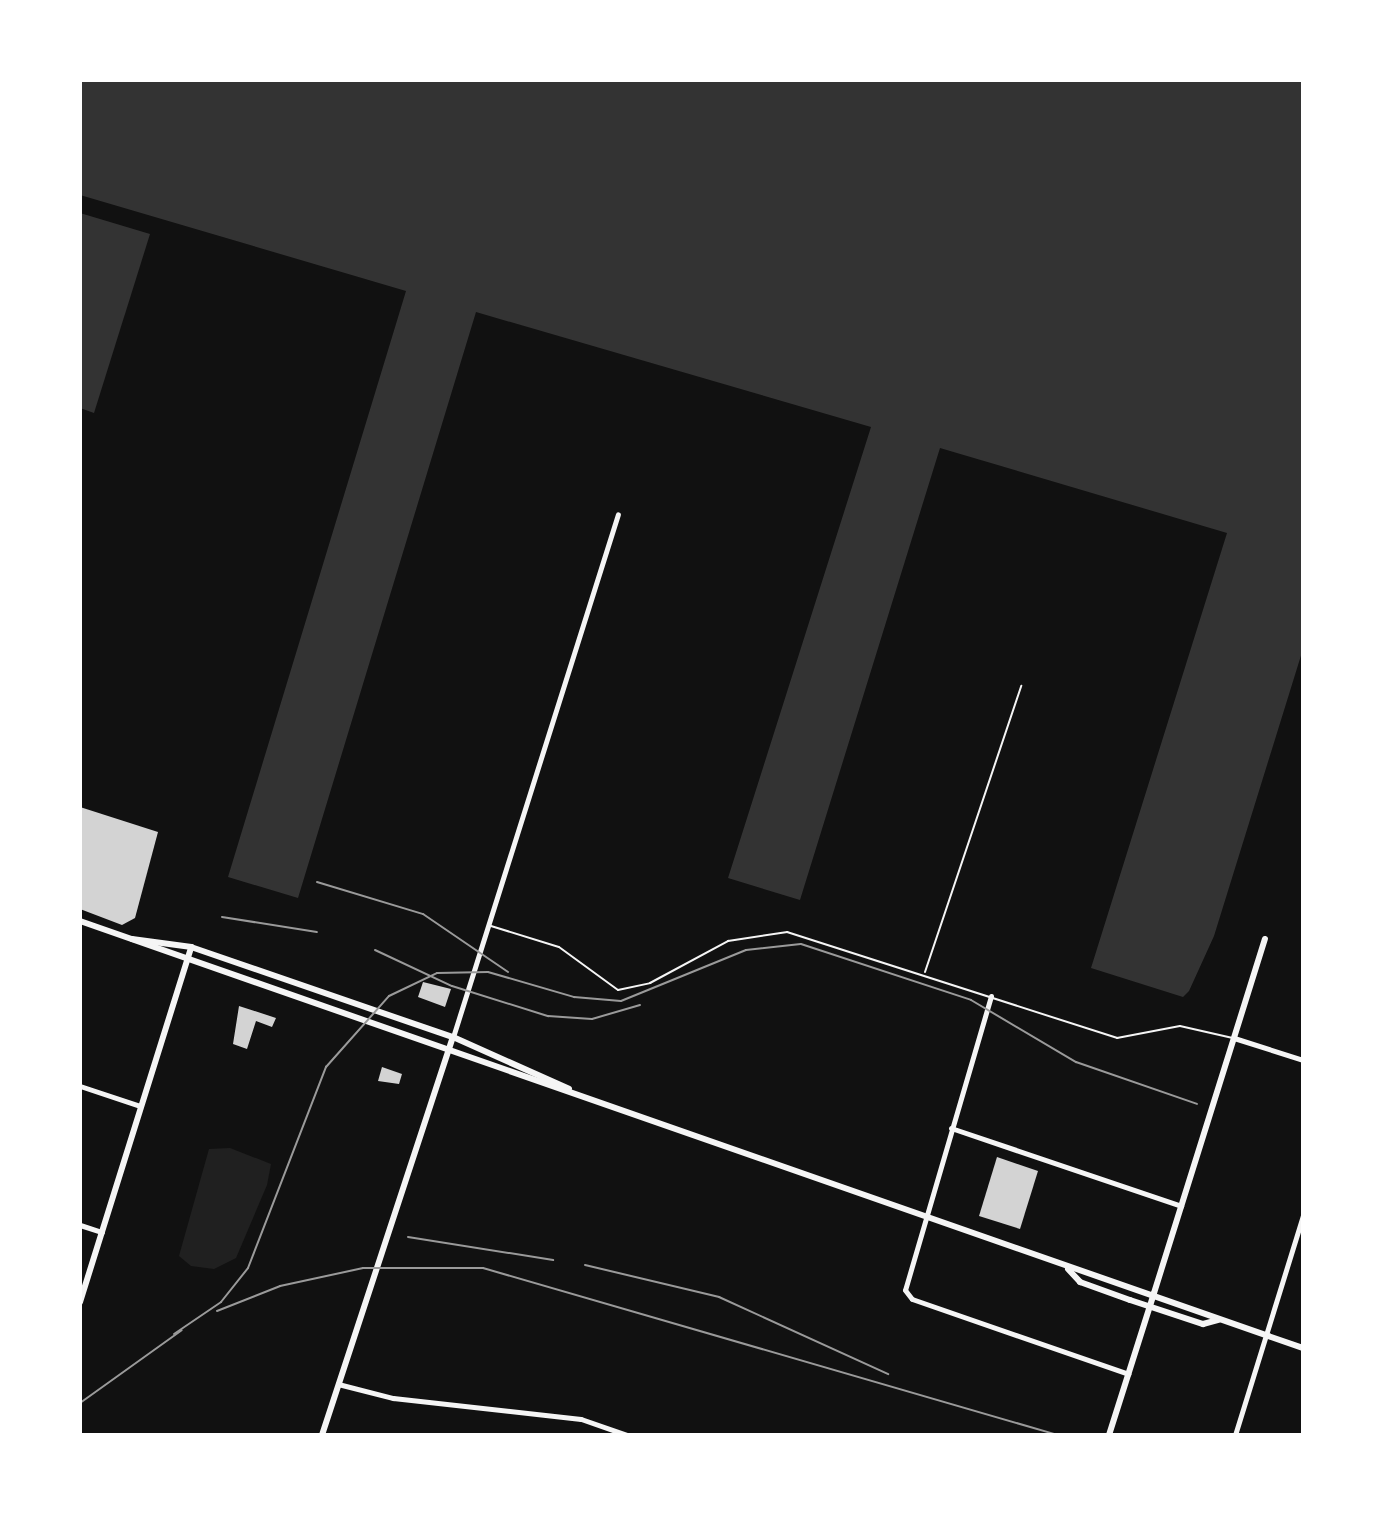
<!DOCTYPE html>
<html>
<head>
<meta charset="utf-8">
<style>
  body { margin:0 }
  #map { position:relative; width:1383px; height:1515px; overflow:hidden; background:#111; font-family:Merriweather,serif }
  div>[style] { position:absolute }
  .green>* { inset:0; background:#202020 }
  .water>* { inset:0; background:#333 }
  .building>* { inset:0; background:#d3d3d3 }
  .service>* { height:2px; margin:-1px; padding:0 1px; transform-origin:1px; border-radius:1px; background:#f5f5f5 }
  .minor>* { height:5px; margin:-2.5px; padding:0 2.5px; transform-origin:2.5px; border-radius:2.5px; background:#f5f5f5 }
  .tertiary>* { height:6px; margin:-3px; padding:0 3px; transform-origin:3px; border-radius:3px; background:#f5f5f5 }
  .secondary>* { height:6px; margin:-3px; padding:0 3px; transform-origin:3px; border-radius:3px; background:#f5f5f5 }
  .rail>* { height:2px; margin:-1px; padding:0 1px; transform-origin:1px; border-radius:1px; background:#9a9a9a }
  span { translate:-50% -50%; white-space:nowrap; text-align:center; line-height:1.15; -webkit-text-stroke:8px #fff; paint-order:stroke }
  .frame { position:absolute; inset:0; border:82px solid #fff; pointer-events:none }
</style>
</head>
<body>
<div id="map">
  <div class="green">
    <i style="clip-path:polygon(230px 1148px,271px 1164px,267px 1185px,236px 1258px,214px 1269px,191px 1266px,179px 1256px,209px 1149px)"></i>
  </div>
  <div class="water">
    <i style="clip-path:polygon(80px 80px,1303px 80px,1303px 649px,1214px 936px,1189px 991px,1183px 997px,1091px 968px,1227px 533px,940px 448px,800px 900px,728px 878px,871px 427px,476px 312px,298px 898px,228px 877px,406px 291px,80px 195px)"></i>
    <i style="clip-path:polygon(80px 213px,150px 234px,94px 413px,80px 408px)"></i>
  </div>
  <div class="building">
    <i style="clip-path:polygon(80px 807px,158px 832px,135px 918px,122px 925px,80px 909px)"></i>
    <i style="clip-path:polygon(423px 982px,451px 989px,445px 1007px,418px 997px)"></i>
    <i style="clip-path:polygon(239px 1006px,276px 1018px,272px 1027px,256px 1021px,247px 1049px,233px 1044px)"></i>
    <i style="clip-path:polygon(382px 1067px,402px 1074px,399px 1084px,378px 1081px)"></i>
    <i style="clip-path:polygon(997px 1157px,1038px 1171px,1020px 1229px,979px 1216px)"></i>
  </div>
  <div class="service">
    <i style="left:491px;top:926px;width:71px;rotate:17.2deg"></i>
    <i style="left:559px;top:947px;width:73px;rotate:36.1deg"></i>
    <i style="left:618px;top:990px;width:33px;rotate:-12deg"></i>
    <i style="left:650px;top:983px;width:89px;rotate:-28.3deg"></i>
    <i style="left:728px;top:941px;width:60px;rotate:-8.7deg"></i>
    <i style="left:787px;top:932px;width:347px;rotate:17.8deg"></i>
    <i style="left:1117px;top:1038px;width:64px;rotate:-10.8deg"></i>
    <i style="left:1180px;top:1026px;width:54px;rotate:12.8deg"></i>
    <i style="left:925px;top:972px;width:302px;rotate:-71.4deg"></i>
  </div>
  <div class="minor">
    <i style="left:991px;top:996px;width:306px;rotate:106.3deg"></i>
    <i style="left:905px;top:1290px;width:11px;rotate:52deg"></i>
    <i style="left:912px;top:1299px;width:229px;rotate:19.1deg"></i>
    <i style="left:453px;top:1037px;width:548px;rotate:-72.49deg"></i>
    <i style="left:1234px;top:1038px;width:72px;rotate:17.7deg"></i>
    <i style="left:80px;top:1086px;width:63px;rotate:18.4deg"></i>
    <i style="left:951px;top:1128px;width:243px;rotate:18.7deg"></i>
    <i style="left:80px;top:1225px;width:23px;rotate:18deg"></i>
    <i style="left:338px;top:1384px;width:57px;rotate:14.3deg"></i>
    <i style="left:393px;top:1398px;width:189px;rotate:6.4deg"></i>
    <i style="left:581px;top:1419px;width:49px;rotate:19.2deg"></i>
    <i style="left:1235px;top:1435px;width:230px;rotate:-72.8deg"></i>
  </div>
  <div class="tertiary">
    <i style="left:1154px;top:1293px;width:371px;rotate:-72.6deg"></i>
  </div>
  <div class="secondary">
    <i style="left:80px;top:921px;width:1295px;rotate:19.25deg"></i>
    <i style="left:132px;top:939px;width:60px;rotate:7.7deg"></i>
    <i style="left:191px;top:947px;width:277px;rotate:19deg"></i>
    <i style="left:453px;top:1037px;width:127px;rotate:24.1deg"></i>
    <i style="left:1068px;top:1269px;width:18px;rotate:47deg"></i>
    <i style="left:1080px;top:1282px;width:53px;rotate:19.8deg"></i>
    <i style="left:1130px;top:1300px;width:77px;rotate:18.2deg"></i>
    <i style="left:1203px;top:1324px;width:16px;rotate:-15deg"></i>
    <i style="left:80px;top:1302px;width:372px;rotate:-72.6deg"></i>
    <i style="left:322px;top:1435px;width:419px;rotate:-71.8deg"></i>
    <i style="left:1109px;top:1435px;width:149px;rotate:-72.4deg"></i>
  </div>
  <div class="rail">
    <i style="left:317px;top:882px;width:111px;rotate:16.8deg"></i>
    <i style="left:423px;top:914px;width:103px;rotate:34.3deg"></i>
    <i style="left:222px;top:917px;width:96px;rotate:9deg"></i>
    <i style="left:375px;top:950px;width:85px;rotate:25.1deg"></i>
    <i style="left:452px;top:986px;width:101px;rotate:17.4deg"></i>
    <i style="left:548px;top:1016px;width:44px;rotate:3.9deg"></i>
    <i style="left:592px;top:1019px;width:50px;rotate:-16.3deg"></i>
    <i style="left:408px;top:1237px;width:147px;rotate:9deg"></i>
    <i style="left:585px;top:1265px;width:138px;rotate:13.4deg"></i>
    <i style="left:719px;top:1297px;width:186px;rotate:24.5deg"></i>
    <i style="left:217px;top:1311px;width:68px;rotate:-21.6deg"></i>
    <i style="left:280px;top:1286px;width:85px;rotate:-12.2deg"></i>
    <i style="left:363px;top:1268px;width:120px"></i>
    <i style="left:483px;top:1268px;width:599px;rotate:16.2deg"></i>
    <i style="left:174px;top:1334px;width:57px;rotate:-34.2deg"></i>
    <i style="left:221px;top:1302px;width:43px;rotate:-51.5deg"></i>
    <i style="left:248px;top:1268px;width:216px;rotate:-68.8deg"></i>
    <i style="left:326px;top:1067px;width:95px;rotate:-48.4deg"></i>
    <i style="left:389px;top:996px;width:53px;rotate:-25.6deg"></i>
    <i style="left:437px;top:973px;width:51px;rotate:-1.1deg"></i>
    <i style="left:488px;top:972px;width:90px;rotate:16.2deg"></i>
    <i style="left:574px;top:997px;width:47px;rotate:4.9deg"></i>
    <i style="left:621px;top:1001px;width:135px;rotate:-22.2deg"></i>
    <i style="left:746px;top:950px;width:55px;rotate:-6.2deg"></i>
    <i style="left:801px;top:944px;width:179px;rotate:18.2deg"></i>
    <i style="left:971px;top:1000px;width:122px;rotate:30.6deg"></i>
    <i style="left:1076px;top:1062px;width:128px;rotate:19.1deg"></i>
    <i style="left:80px;top:1403px;width:125px;rotate:-35.6deg"></i>
  </div>
  <div class="frame"></div>
</div>
</body>
</html>
